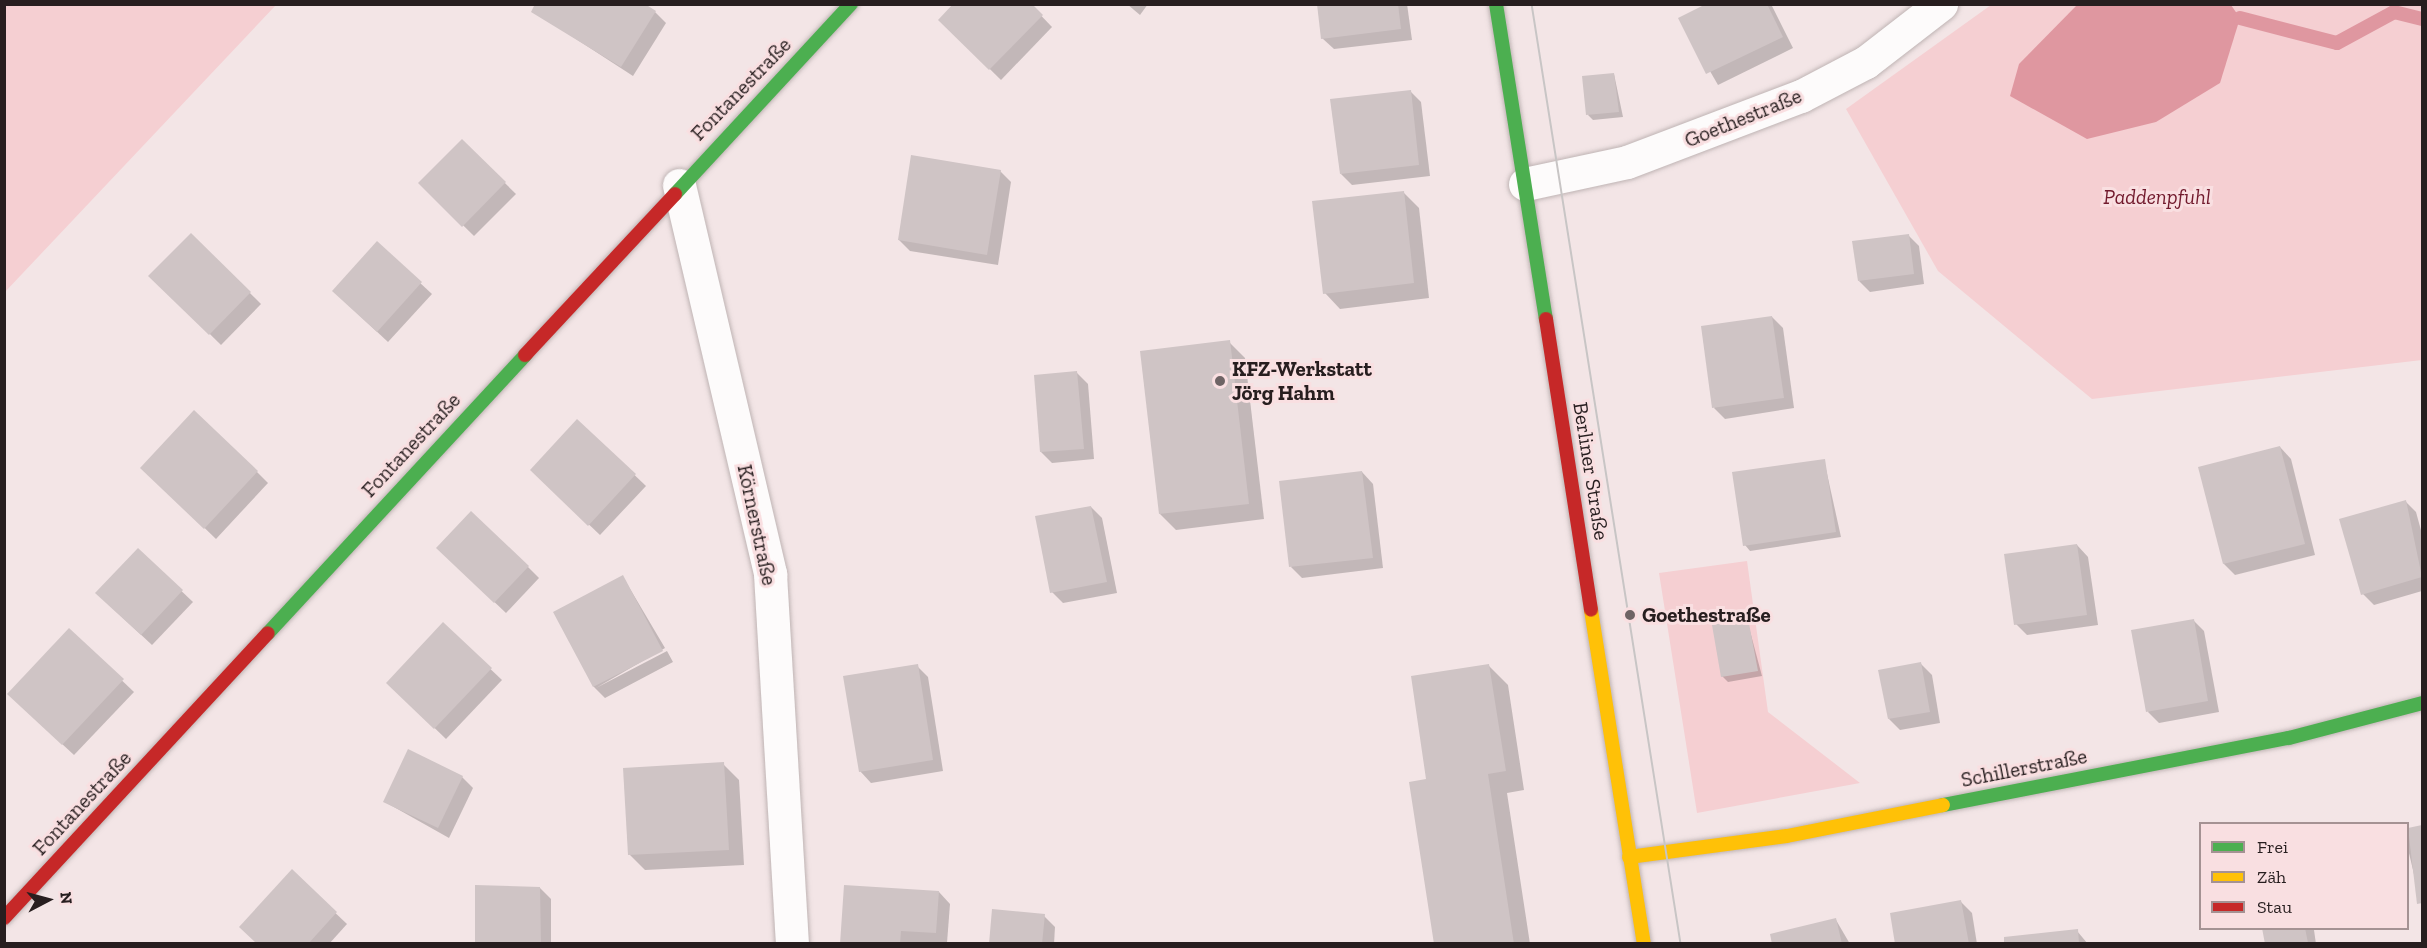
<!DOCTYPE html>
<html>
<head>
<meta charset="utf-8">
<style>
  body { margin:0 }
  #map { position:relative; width:2427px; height:948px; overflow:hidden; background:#f3e5e6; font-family:"Zilla Slab",serif }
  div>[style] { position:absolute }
  .green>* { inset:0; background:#f5cfd2 }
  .water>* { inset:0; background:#df97a0 }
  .shadow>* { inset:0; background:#0003 }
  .stream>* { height:14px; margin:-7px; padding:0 7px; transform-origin:7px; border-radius:7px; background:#df97a0 }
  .building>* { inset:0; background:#cfc4c5 }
  .roads { filter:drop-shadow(0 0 2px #bfb4b4) drop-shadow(0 0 2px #bfb4b4) }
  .street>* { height:33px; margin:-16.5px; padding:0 16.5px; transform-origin:16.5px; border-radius:16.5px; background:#fdfbfb }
  .fast>* { height:14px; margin:-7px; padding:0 7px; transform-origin:7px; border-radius:7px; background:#4caf50 }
  .slow>* { height:14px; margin:-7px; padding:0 7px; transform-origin:7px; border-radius:7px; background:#ffc107 }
  .jam>* { height:14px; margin:-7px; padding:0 7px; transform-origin:7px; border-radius:7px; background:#c62828 }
  .tram>* { height:1.5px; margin:-0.75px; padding:0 0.75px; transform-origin:0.75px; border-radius:0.75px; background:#c8c5c5 }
  .dots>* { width:16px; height:16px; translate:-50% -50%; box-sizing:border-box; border:3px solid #f9dfe1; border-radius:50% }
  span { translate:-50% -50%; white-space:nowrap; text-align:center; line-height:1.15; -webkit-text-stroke:6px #f9dfe1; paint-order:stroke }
  .street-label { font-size:21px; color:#271e1f }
  .park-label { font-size:21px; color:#721a2d; font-style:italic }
  .poi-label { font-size:21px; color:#271e1f; font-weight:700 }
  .left { translate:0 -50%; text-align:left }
  .frame { position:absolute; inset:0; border:6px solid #271e1f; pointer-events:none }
  .legend { position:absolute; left:2199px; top:822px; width:210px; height:108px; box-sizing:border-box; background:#f9dfe1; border:2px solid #a59293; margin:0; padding:8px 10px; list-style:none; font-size:18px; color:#271e1f }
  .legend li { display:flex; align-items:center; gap:12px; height:30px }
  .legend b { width:30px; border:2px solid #a59293 }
  .north { position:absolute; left:18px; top:870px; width:60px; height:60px; -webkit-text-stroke:4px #f9dfe1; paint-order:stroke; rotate:84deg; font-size:16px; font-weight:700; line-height:24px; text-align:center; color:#271e1f }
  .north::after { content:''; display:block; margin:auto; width:21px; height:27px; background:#271e1f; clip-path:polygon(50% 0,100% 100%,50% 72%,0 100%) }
</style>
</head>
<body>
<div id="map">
  <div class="green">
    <i style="clip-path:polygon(5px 4px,276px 5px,5px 292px,4px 5px)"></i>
    <i style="clip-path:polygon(1991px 5px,2422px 5px,2422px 360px,2092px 399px,1938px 271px,1846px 109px)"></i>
    <i style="clip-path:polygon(1747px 561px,1768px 712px,1860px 783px,1697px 813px,1659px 573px)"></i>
  </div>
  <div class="water">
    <i style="clip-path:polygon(2077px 5px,2231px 5px,2240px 18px,2220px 83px,2156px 122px,2087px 139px,2010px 96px,2019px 64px)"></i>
  </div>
  <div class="shadow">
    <i style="clip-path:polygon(1030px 4px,1052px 27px,1001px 80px,940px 20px)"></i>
    <i style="clip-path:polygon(1127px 4px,1148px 4px,1140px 15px)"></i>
    <i style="clip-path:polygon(1319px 4px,1407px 4px,1412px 40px,1334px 49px,1322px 38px)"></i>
    <i style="clip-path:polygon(1709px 4px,1771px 4px,1793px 48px,1718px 85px,1680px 19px)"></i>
    <i style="clip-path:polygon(533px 11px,655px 12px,666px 23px,633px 76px)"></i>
    <i style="clip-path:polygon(1614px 74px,1623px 117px,1593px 120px,1588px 115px)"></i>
    <i style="clip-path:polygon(1410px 91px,1421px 102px,1430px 176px,1352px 185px,1341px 174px)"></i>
    <i style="clip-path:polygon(462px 141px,516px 194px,474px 236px,420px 183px)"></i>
    <i style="clip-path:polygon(1000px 171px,1011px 182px,998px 265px,910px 251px,899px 240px)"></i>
    <i style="clip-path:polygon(1403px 192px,1419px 208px,1429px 298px,1340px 309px,1325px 293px)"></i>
    <i style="clip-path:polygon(191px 235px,261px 304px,221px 345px,151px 276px)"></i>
    <i style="clip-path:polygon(1908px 235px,1919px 246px,1924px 284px,1870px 292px,1859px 281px)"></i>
    <i style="clip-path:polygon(377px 243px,432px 294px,388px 342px,345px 302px)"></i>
    <i style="clip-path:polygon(1772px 317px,1783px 328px,1794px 408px,1725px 419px,1714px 408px)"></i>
    <i style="clip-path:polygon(1229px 342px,1245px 358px,1264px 519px,1176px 530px,1160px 514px)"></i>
    <i style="clip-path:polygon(1077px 373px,1088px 384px,1094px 459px,1052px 463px,1041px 452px)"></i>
    <i style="clip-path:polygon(578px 421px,646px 486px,600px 535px,543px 481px)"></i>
    <i style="clip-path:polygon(2280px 447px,2291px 459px,2315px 555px,2235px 575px,2224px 564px,2200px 468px)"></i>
    <i style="clip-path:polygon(1824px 460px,1841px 537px,1750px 551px,1745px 545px)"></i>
    <i style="clip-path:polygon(257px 472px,268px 483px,216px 539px,153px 478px)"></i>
    <i style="clip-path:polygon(1362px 472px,1373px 484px,1383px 568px,1302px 578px,1291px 567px)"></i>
    <i style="clip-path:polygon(2405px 501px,2416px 512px,2422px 534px,2422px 591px,2374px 605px,2363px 594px)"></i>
    <i style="clip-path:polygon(1091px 507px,1102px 518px,1117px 593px,1063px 603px,1052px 592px)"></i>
    <i style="clip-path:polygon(2077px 545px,2088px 557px,2098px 625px,2027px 635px,2016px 624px)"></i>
    <i style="clip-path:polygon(138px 550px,193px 602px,152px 645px,108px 604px)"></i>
    <i style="clip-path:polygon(449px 559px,528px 567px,539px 578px,506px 613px)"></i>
    <i style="clip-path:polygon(623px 577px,665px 648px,596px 688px,667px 651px,673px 662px,605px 698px,594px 687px,555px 612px)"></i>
    <i style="clip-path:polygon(1747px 620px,1762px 676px,1728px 682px,1722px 676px)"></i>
    <i style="clip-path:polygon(2193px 620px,2204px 631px,2219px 712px,2159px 723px,2148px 712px)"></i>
    <i style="clip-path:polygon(443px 624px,502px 680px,446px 739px,388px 683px)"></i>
    <i style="clip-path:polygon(69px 630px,134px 692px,74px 755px,20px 705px)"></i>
    <i style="clip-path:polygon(1921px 664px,1932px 675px,1940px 723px,1900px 730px,1889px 719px)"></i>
    <i style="clip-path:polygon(917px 666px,928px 677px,943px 771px,871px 783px,860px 771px)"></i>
    <i style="clip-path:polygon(1489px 666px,1508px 685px,1524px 790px,1507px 793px,1530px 944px,1435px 944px,1428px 780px)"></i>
    <i style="clip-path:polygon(723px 764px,739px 780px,744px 865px,645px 870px,629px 854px)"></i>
    <i style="clip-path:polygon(462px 777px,473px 788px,449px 838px,385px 802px)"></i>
    <i style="clip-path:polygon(2422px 827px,2422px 908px,2408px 849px,2408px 830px)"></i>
    <i style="clip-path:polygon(292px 872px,347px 924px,329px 944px,258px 944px)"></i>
    <i style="clip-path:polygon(540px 888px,551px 899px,551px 944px,476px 944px)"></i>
    <i style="clip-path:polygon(939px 892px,950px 904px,947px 943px,842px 944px)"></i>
    <i style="clip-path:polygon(1961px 902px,1972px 913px,1977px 944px,1897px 944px)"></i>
    <i style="clip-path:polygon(1044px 916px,1055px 927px,1054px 944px,990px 944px)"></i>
    <i style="clip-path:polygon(1836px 920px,1850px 944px,1773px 944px)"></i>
    <i style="clip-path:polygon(2264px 928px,2324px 928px,2314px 930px,2316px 944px,2266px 944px)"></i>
    <i style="clip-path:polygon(2077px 931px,2088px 944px,2006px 944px)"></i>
  </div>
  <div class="stream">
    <i style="left:2240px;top:18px;width:100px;rotate:14.5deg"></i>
    <i style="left:2337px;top:43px;width:65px;rotate:-28.5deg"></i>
    <i style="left:2394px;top:12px;width:29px;rotate:14deg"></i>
  </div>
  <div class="building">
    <i style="clip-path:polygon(535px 4px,645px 4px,656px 11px,621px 67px,531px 12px)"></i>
    <i style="clip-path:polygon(953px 4px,1032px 4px,1043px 15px,989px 70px,938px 20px)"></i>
    <i style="clip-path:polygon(1317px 4px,1398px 4px,1401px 29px,1321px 39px)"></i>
    <i style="clip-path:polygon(1706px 4px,1767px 4px,1783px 37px,1706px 74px,1678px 18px)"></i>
    <i style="clip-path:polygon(1614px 73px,1619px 112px,1586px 115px,1582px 76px)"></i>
    <i style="clip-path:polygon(1411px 90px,1419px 165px,1340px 174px,1330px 99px)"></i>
    <i style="clip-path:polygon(462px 139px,506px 182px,462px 227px,418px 183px)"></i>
    <i style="clip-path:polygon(911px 155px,1001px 170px,987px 255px,898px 240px)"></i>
    <i style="clip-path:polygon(1404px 191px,1414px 283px,1323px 294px,1312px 201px)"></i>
    <i style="clip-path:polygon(191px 233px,251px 292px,209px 335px,148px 276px)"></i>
    <i style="clip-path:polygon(1909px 234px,1914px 274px,1858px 281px,1852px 241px)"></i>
    <i style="clip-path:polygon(377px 241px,422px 282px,377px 332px,332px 291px)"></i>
    <i style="clip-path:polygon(1772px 316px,1784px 398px,1712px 408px,1701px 326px)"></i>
    <i style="clip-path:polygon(1230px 340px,1249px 504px,1159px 514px,1140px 351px)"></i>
    <i style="clip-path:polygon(1077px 371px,1084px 449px,1040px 452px,1034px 375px)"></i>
    <i style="clip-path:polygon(194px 410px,258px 471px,204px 529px,140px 468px)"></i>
    <i style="clip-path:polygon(577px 419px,636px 474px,588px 526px,530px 470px)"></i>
    <i style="clip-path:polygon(2280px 446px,2305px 544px,2223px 564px,2198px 467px)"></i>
    <i style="clip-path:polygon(1825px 459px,1836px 532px,1743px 546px,1732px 472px)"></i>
    <i style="clip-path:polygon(1362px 471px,1373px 558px,1289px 567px,1279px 481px)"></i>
    <i style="clip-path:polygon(2406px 500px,2422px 577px,2361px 595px,2339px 519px)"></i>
    <i style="clip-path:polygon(1091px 506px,1107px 582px,1050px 593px,1035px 516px)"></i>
    <i style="clip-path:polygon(471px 511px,529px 566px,494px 603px,436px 548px)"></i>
    <i style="clip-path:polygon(2077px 544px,2087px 615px,2014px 625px,2004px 554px)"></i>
    <i style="clip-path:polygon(138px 548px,183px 590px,141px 635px,95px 593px)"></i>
    <i style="clip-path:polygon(623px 575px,663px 651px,593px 687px,553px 612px)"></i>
    <i style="clip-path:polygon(1748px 618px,1758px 671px,1721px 677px,1712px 625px)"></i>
    <i style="clip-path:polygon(2194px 619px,2208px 701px,2146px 712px,2131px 630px)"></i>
    <i style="clip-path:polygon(443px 622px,492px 668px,434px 729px,386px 683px)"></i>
    <i style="clip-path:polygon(69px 628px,124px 679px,62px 745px,7px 694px)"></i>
    <i style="clip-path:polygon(1921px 662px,1930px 712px,1888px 719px,1878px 670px)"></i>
    <i style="clip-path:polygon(918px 664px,933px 760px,859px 772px,843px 676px)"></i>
    <i style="clip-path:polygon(1489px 664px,1506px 771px,1488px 774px,1514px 944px,1434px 944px,1409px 782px,1426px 779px,1411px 676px)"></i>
    <i style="clip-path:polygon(408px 749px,463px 776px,438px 828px,383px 802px)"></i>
    <i style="clip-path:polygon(724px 762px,729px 850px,628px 855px,623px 768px)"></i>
    <i style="clip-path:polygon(2422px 825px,2422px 903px,2417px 904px,2408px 828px)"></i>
    <i style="clip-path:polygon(292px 869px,337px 912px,308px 944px,257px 944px,239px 927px)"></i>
    <i style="clip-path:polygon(475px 885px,540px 887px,541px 944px,475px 944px)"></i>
    <i style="clip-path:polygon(844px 885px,939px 891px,936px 933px,901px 931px,900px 944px,840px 944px)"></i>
    <i style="clip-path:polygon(1961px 900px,1969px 944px,1895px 944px,1890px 913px)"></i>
    <i style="clip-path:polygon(992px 909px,1045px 914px,1042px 944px,989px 944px)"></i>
    <i style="clip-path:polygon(1836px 918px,1842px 944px,1772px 944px,1770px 934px)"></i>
    <i style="clip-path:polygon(2262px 928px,2305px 928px,2308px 943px,2265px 944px)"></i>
    <i style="clip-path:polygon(2078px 929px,2079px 944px,2004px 944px,2004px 937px)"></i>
  </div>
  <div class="roads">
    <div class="street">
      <i style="left:1525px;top:184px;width:104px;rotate:-12.2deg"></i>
      <i style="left:1627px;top:162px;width:186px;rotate:-20.8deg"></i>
      <i style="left:1801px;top:96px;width:73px;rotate:-27.6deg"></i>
      <i style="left:1866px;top:62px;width:95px;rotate:-37.7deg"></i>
      <i style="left:679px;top:185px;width:400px;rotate:76.8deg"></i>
      <i style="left:770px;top:574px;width:371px;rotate:86.6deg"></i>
    </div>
    <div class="fast">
      <i style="left:1496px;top:4px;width:319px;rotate:81deg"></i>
      <i style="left:675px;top:194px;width:259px;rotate:-47.2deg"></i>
      <i style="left:268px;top:633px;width:379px;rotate:-47.2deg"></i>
      <i style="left:1943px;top:805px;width:352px;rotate:-11deg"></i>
      <i style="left:2289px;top:738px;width:138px;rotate:-14.7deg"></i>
    </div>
    <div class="slow">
      <i style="left:1591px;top:610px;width:338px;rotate:81deg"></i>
      <i style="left:1629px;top:857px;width:159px;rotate:-7.6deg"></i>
      <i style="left:1787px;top:836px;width:159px;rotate:-11.2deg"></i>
    </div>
    <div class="jam">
      <i style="left:1546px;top:319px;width:294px;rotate:81.2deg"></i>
      <i style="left:525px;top:355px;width:220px;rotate:-47deg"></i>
      <i style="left:4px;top:918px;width:388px;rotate:-47.2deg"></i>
    </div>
  </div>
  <div class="tram">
    <i style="left:1532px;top:4px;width:952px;rotate:80.99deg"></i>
  </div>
  <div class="dots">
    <i style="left:1220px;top:381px;background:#6e6465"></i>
    <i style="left:1630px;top:615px;background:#6e6465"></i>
  </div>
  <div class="street-label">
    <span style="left:741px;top:89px;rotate:-46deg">Fontanestraße</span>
    <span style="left:1743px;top:118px;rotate:-22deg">Goethestraße</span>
    <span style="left:411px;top:445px;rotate:-47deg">Fontanestraße</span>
    <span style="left:1591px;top:471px;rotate:81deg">Berliner Straße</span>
    <span style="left:757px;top:525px;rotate:78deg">Körnerstraße</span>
    <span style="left:2024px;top:768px;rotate:-11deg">Schillerstraße</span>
    <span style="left:82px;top:803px;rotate:-47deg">Fontanestraße</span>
  </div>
  <div class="park-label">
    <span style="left:2157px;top:197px">Paddenpfuhl</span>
  </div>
  <div class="poi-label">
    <span class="left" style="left:1232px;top:381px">KFZ-Werkstatt<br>Jörg Hahm</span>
    <span class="left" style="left:1642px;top:615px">Goethestraße</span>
  </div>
  <div class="frame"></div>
  <ul class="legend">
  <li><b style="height:8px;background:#4caf50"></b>Frei</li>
  <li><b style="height:8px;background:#ffc107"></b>Zäh</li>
  <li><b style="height:8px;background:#c62828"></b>Stau</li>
  </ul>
  <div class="north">N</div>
</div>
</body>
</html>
